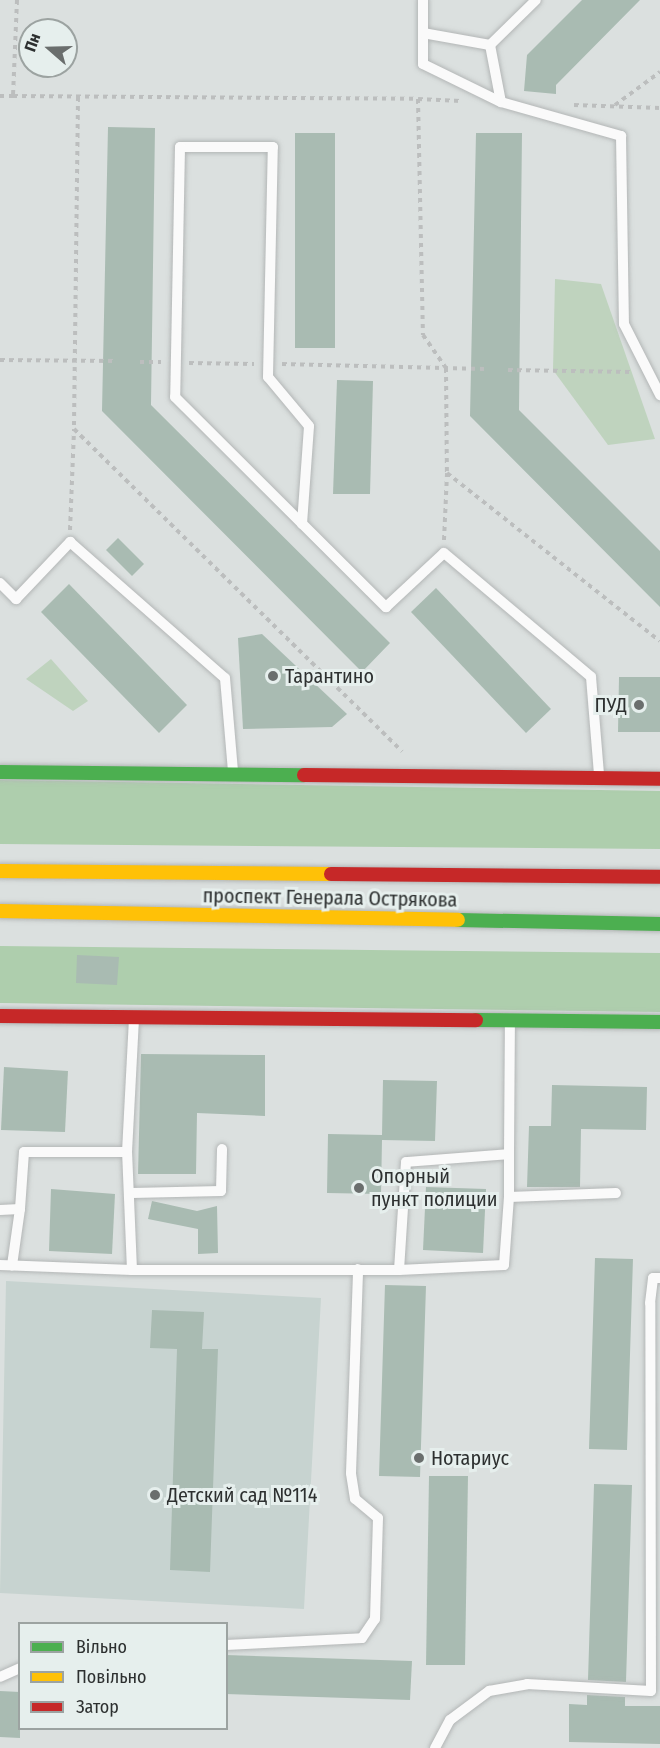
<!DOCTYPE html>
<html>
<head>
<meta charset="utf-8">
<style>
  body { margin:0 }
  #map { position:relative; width:660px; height:1748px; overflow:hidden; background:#dbe0df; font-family:"Fira Sans Condensed",sans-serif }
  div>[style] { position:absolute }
  .built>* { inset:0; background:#c7d3d0 }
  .green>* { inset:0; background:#bfd3be }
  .forest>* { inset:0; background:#aecead }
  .building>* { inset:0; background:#a9bbb2 }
  .path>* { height:4px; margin-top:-2px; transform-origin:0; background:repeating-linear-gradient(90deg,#bcbebe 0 4.5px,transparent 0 9px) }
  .roads { filter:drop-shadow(0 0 2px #b3b6b6) drop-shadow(0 0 2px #b3b6b6) }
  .lane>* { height:10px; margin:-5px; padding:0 5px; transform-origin:5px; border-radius:5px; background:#fafafa }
  .fast>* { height:14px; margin:-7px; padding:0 7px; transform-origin:7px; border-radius:7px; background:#4caf50 }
  .slow>* { height:14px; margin:-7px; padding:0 7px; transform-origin:7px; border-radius:7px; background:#ffc107 }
  .jam>* { height:14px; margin:-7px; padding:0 7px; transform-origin:7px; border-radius:7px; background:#c62828 }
  .dots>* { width:16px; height:16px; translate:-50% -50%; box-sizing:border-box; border:3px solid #e6efed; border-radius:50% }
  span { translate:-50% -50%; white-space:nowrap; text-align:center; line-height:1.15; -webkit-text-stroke:6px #e6efed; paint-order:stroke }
  .poi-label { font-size:20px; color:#2d3030 }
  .left { translate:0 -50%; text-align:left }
  .right { translate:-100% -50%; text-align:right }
  .street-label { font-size:20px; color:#2d3030 }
  .legend { position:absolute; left:18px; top:1622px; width:210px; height:108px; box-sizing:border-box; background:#e6efed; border:2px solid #9ca3a1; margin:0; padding:8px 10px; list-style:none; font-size:18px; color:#2d3030 }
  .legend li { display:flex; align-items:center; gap:12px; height:30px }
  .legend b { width:30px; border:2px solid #9ca3a1 }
  .north { position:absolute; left:18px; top:18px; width:60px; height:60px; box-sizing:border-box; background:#e6efed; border:2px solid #9ca3a1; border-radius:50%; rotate:290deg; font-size:16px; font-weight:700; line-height:24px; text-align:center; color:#2d3030 }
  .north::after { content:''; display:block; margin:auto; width:21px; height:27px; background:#6a6e6d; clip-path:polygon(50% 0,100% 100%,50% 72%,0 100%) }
</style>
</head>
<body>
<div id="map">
  <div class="built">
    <i style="clip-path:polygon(6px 1281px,321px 1298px,304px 1609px,0 1593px)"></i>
  </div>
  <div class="green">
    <i style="clip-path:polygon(555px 279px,601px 284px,655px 439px,608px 445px,553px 370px)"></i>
    <i style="clip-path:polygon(51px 659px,88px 701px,73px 711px,26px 679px)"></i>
  </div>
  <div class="forest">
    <i style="clip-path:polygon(0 780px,660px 791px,660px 849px,0 844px)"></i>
    <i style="clip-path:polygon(0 946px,660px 953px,660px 1012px,0 1003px)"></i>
  </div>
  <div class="building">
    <i style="clip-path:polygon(582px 0,640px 0,556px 85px,556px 94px,524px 91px,527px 55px)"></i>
    <i style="clip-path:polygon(108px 127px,155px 128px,151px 405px,390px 643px,362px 672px,102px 411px)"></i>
    <i style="clip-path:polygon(295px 133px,335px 133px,335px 348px,295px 348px)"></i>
    <i style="clip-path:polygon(476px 133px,522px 133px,519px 410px,660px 551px,660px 607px,470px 416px)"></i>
    <i style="clip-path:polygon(337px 380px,373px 381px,370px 494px,333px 494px)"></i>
    <i style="clip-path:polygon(118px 538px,144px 564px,132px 576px,106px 550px)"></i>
    <i style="clip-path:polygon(69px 584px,187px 705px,159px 733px,41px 612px)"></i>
    <i style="clip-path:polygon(436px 588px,551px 709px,526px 733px,411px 612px)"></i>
    <i style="clip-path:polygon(262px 634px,347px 714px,332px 727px,243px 729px,238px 638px)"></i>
    <i style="clip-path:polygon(619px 677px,660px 677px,660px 732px,618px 732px)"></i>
    <i style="clip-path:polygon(77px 955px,119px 957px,117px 985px,76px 983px)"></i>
    <i style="clip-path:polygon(141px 1054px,265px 1055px,265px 1116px,197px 1113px,196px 1174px,138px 1174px)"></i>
    <i style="clip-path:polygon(4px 1067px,68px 1071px,65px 1132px,1px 1130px)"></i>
    <i style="clip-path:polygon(383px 1080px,437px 1081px,435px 1141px,382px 1140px,381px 1194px,327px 1193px,328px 1134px,382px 1135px)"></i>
    <i style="clip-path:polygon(552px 1085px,647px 1087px,646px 1130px,581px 1129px,580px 1187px,527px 1187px,529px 1126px,551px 1126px)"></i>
    <i style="clip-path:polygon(426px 1187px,486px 1189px,483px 1253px,423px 1250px)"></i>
    <i style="clip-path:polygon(51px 1189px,115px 1194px,112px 1254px,49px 1251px)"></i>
    <i style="clip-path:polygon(152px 1201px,197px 1211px,217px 1206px,218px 1253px,198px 1254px,198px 1229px,148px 1219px)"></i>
    <i style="clip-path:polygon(595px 1258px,633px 1259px,627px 1450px,589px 1449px)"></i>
    <i style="clip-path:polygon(385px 1285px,426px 1286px,420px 1477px,379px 1476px)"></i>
    <i style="clip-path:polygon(152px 1310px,204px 1312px,202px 1349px,218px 1349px,210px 1572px,170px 1570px,177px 1349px,150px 1348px)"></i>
    <i style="clip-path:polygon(429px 1476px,468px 1476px,465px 1665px,426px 1665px)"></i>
    <i style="clip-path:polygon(594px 1484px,632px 1485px,626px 1682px,588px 1680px)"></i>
    <i style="clip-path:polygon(226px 1655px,412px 1661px,410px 1700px,226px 1694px)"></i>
    <i style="clip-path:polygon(0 1691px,20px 1692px,20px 1738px,0 1737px)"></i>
    <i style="clip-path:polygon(587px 1695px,625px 1697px,625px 1706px,660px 1706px,660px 1744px,569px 1742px,569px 1704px,587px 1705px)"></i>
  </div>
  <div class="path">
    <i style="left:17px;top:0;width:96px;rotate:92.4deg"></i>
    <i style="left:13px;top:96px;width:405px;rotate:0.4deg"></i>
    <i style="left:418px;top:99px;width:236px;rotate:88.8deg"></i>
    <i style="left:423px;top:335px;width:40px;rotate:55.1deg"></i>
    <i style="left:446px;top:368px;width:105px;rotate:89.5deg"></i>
    <i style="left:447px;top:473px;width:271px;rotate:38.3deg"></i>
    <i style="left:0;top:96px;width:13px"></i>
    <i style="left:78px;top:97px;width:332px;rotate:90.7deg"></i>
    <i style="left:74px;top:429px;width:460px;rotate:44.5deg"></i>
    <i style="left:418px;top:99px;width:43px;rotate:2.7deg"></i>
    <i style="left:574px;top:105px;width:86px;rotate:2deg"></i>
    <i style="left:615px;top:105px;width:56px;rotate:-36.3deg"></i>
    <i style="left:0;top:360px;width:116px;rotate:0.5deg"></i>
    <i style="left:140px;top:362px;width:21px"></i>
    <i style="left:189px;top:363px;width:65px;rotate:0.9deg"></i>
    <i style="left:282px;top:364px;width:202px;rotate:1.4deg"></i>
    <i style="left:508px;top:370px;width:124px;rotate:0.9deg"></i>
    <i style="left:70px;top:530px;width:101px;rotate:-87.7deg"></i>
    <i style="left:444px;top:540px;width:67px;rotate:-87.4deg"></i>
  </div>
  <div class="roads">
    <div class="lane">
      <i style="left:423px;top:0;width:64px;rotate:90deg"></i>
      <i style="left:423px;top:64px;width:87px;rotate:26deg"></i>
      <i style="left:501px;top:102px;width:125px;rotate:15.8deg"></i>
      <i style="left:621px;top:136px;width:188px;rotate:89.1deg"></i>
      <i style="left:624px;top:324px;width:80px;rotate:63.1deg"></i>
      <i style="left:423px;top:33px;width:68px;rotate:10.2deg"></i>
      <i style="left:490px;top:45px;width:64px;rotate:-44.4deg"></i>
      <i style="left:490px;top:45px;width:58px;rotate:79.1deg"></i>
      <i style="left:302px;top:524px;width:98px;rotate:-85.9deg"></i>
      <i style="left:309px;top:426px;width:64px;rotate:-129.9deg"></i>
      <i style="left:268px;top:377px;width:230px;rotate:-88.8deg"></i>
      <i style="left:273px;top:147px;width:93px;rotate:180deg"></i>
      <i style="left:180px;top:147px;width:250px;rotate:91.1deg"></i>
      <i style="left:175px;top:397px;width:298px;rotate:44.9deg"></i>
      <i style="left:386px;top:607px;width:79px;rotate:-43deg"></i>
      <i style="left:444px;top:553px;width:192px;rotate:40.1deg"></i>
      <i style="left:591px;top:677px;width:98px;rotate:85.3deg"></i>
      <i style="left:0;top:583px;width:23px;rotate:45deg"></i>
      <i style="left:16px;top:599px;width:79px;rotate:-46.5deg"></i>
      <i style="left:70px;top:542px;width:206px;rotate:41.3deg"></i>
      <i style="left:225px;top:678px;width:94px;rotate:85.1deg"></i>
      <i style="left:509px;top:1154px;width:43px;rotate:90deg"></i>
      <i style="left:509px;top:1197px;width:107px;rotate:-2.1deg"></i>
      <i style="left:132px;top:1193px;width:89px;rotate:-1.3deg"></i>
      <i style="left:221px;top:1191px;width:42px;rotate:-88.6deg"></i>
      <i style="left:20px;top:1209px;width:57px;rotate:-86deg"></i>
      <i style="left:24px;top:1152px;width:103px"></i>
      <i style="left:0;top:1210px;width:20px;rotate:-3deg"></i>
      <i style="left:20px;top:1209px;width:57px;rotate:98.1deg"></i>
      <i style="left:0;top:1265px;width:132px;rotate:2.2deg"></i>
      <i style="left:132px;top:1270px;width:118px;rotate:-92.4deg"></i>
      <i style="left:127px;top:1152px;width:132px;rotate:-87deg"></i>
      <i style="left:132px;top:1270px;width:267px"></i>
      <i style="left:399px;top:1270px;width:108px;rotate:-86.3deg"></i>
      <i style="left:406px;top:1162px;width:103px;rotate:-4.4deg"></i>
      <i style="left:509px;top:1154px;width:131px;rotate:-89.6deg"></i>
      <i style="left:399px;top:1270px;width:105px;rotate:-2.7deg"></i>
      <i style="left:504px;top:1265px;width:68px;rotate:-85.8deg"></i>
      <i style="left:226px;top:1645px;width:136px;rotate:-2.9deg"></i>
      <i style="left:362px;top:1638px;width:23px;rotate:-56deg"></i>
      <i style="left:375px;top:1619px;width:101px;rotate:-88.3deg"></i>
      <i style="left:378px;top:1518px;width:30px;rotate:-140deg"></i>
      <i style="left:355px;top:1499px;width:26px;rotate:-99deg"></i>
      <i style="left:351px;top:1473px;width:204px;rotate:-88deg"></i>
      <i style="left:0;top:1677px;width:22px;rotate:-24deg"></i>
      <i style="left:435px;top:1748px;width:32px;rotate:-62deg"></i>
      <i style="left:450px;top:1720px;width:49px;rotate:-36.6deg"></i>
      <i style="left:489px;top:1691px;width:39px;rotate:-10deg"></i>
      <i style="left:527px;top:1684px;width:124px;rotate:3.2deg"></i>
      <i style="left:651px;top:1691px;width:388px;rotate:-90.1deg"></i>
      <i style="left:650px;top:1303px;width:25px;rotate:-83deg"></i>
      <i style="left:653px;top:1278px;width:7px"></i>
    </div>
    <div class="fast">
      <i style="left:0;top:772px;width:304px;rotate:0.6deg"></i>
      <i style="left:458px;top:920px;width:202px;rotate:1.1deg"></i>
      <i style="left:476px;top:1020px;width:184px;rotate:0.6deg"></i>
    </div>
    <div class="slow">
      <i style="left:0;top:871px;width:331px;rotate:0.5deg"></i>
      <i style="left:0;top:911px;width:458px;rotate:1.1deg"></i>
    </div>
    <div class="jam">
      <i style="left:304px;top:775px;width:356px;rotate:0.6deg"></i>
      <i style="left:331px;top:874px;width:329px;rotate:0.5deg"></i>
      <i style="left:0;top:1016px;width:476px;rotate:0.5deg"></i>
    </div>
  </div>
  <div class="dots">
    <i style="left:273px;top:676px;background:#6a6e6d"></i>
    <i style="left:639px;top:705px;background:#6a6e6d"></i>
    <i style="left:359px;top:1188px;background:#6a6e6d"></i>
    <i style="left:419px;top:1458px;background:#6a6e6d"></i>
    <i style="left:155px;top:1495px;background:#6a6e6d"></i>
  </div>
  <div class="poi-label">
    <span class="left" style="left:285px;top:676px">Тарантино</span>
    <span class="right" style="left:627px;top:705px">ПУД</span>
    <span class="left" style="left:371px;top:1188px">Опорный<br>пункт полиции</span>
    <span class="left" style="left:431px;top:1458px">Нотариус</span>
    <span class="left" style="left:167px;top:1495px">Детский сад №114</span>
  </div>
  <div class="street-label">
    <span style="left:330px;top:898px;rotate:1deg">проспект Генерала Острякова</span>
  </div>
  <ul class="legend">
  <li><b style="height:8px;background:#4caf50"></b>Вільно</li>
  <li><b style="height:8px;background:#ffc107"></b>Повільно</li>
  <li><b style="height:8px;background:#c62828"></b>Затор</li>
  </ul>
  <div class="north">Пн</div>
</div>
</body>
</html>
